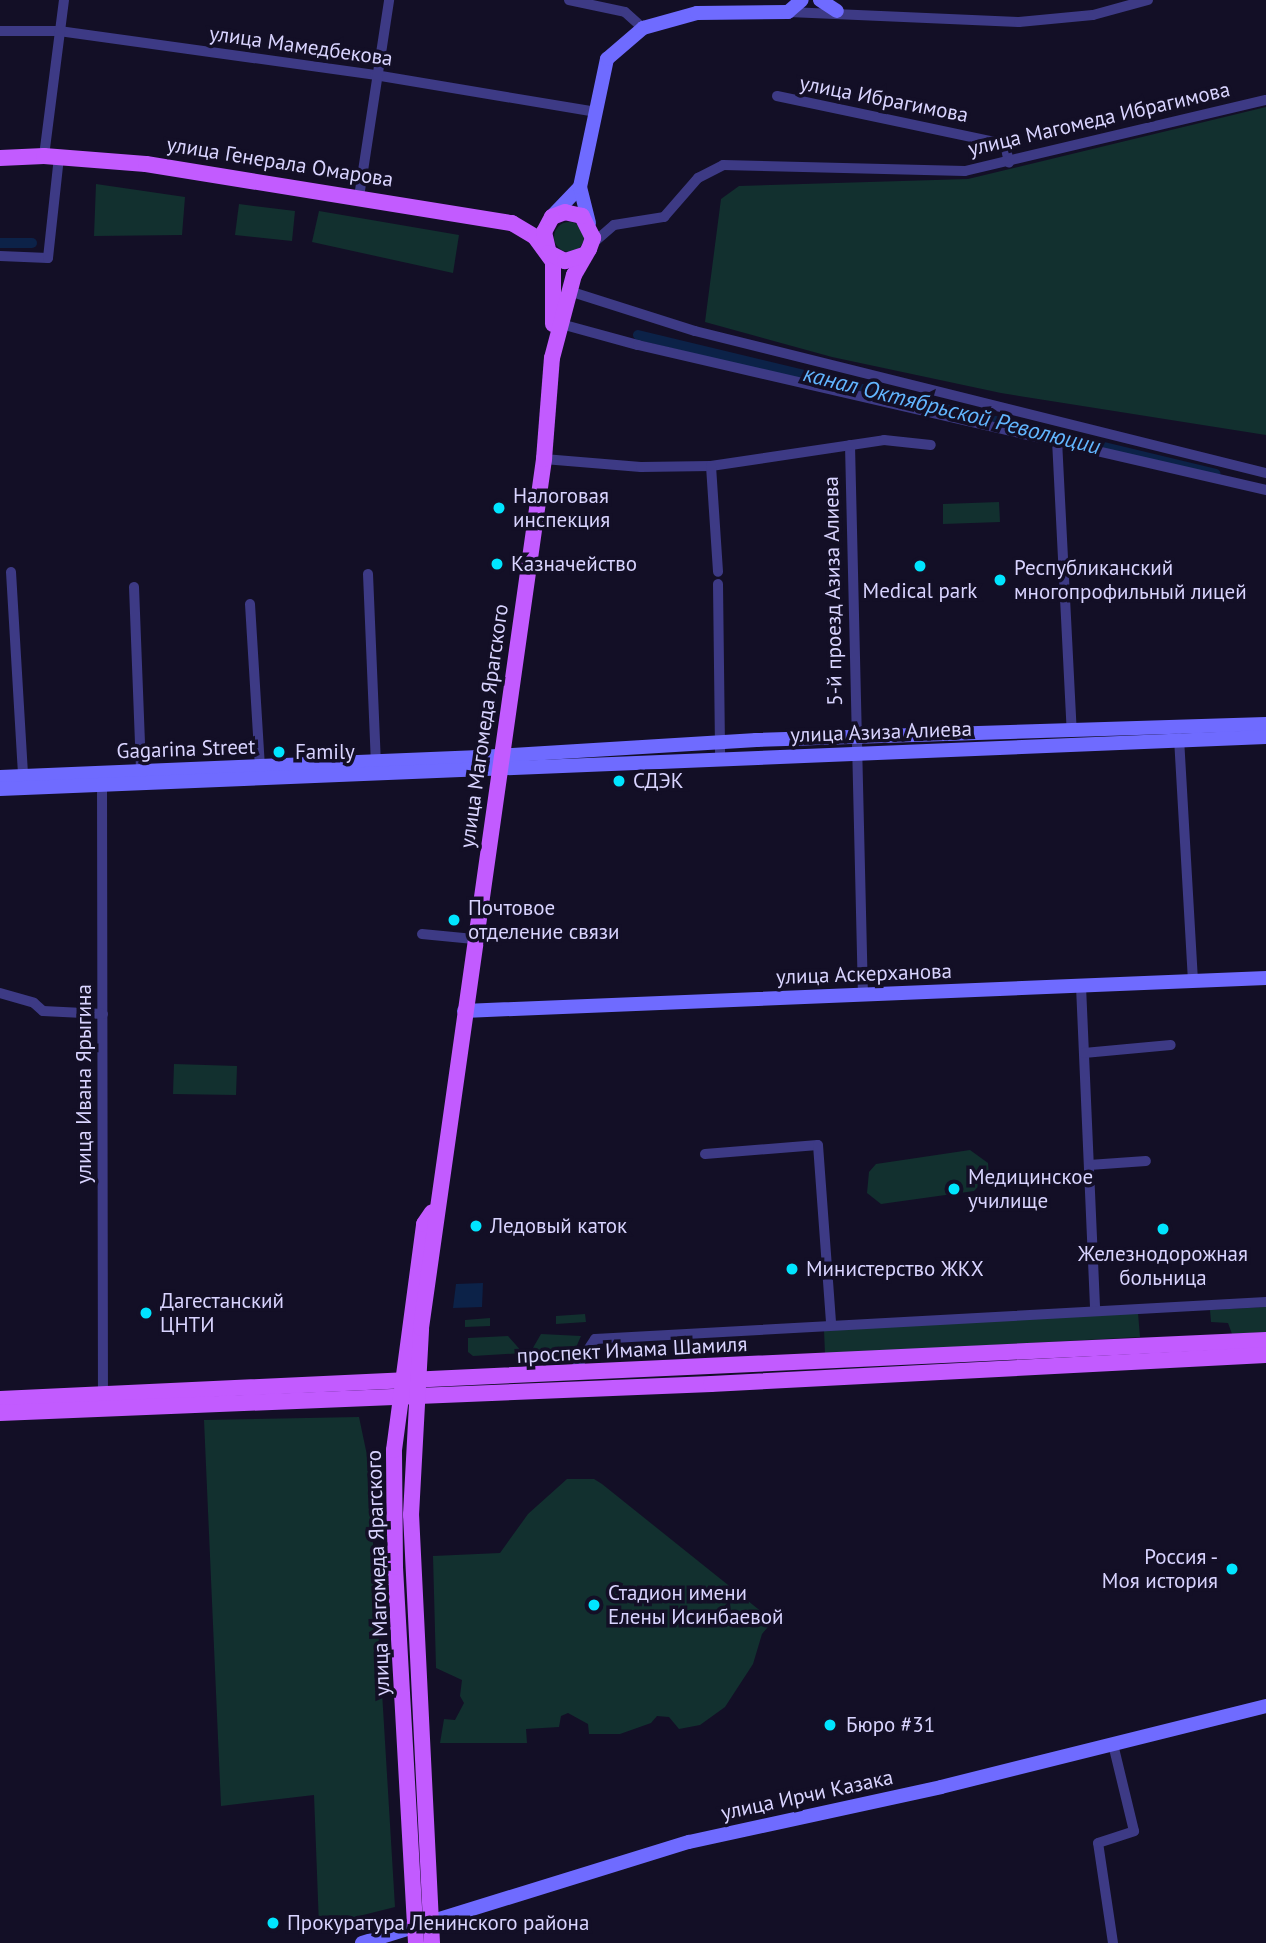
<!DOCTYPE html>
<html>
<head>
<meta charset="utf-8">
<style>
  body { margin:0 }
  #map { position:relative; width:1266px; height:1943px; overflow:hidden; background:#130f26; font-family:"PT Sans",sans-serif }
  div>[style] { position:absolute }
  .green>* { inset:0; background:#12302f }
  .round { border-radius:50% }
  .water>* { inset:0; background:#0c2248 }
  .canal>* { height:10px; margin:-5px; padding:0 5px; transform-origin:5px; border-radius:5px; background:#0c2248 }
  .street>* { height:10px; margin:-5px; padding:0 5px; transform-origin:5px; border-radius:5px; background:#3d3a85 }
  .secondary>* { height:14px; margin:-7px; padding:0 7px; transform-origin:7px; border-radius:7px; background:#6f6bff }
  .primary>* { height:16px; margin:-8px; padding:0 8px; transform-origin:8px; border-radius:8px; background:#c25bff }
  .dots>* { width:19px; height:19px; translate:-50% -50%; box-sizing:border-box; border:4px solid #130f26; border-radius:50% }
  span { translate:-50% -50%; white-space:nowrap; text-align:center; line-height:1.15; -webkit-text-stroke:7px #130f26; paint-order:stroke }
  .street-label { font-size:21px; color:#d9d4ff }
  .poi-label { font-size:21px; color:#d9d4ff }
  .left { translate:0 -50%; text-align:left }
  .right { translate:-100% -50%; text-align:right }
  .water-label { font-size:23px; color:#62b6ff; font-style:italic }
</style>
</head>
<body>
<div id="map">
  <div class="green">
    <i style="clip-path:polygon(1266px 107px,1266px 435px,1001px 393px,832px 357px,705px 322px,721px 199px,739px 186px,968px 179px)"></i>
    <i style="clip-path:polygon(96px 184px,185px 197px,182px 235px,94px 236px)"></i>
    <i style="clip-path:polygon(239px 204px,295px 211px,292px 241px,235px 235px)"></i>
    <i style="clip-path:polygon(319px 211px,459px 235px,453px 273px,312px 242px)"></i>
    <i class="round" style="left:554px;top:222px;width:30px;height:30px"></i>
    <i style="clip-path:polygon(999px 502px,1000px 522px,943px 524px,943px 504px)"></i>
    <i style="clip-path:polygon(174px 1064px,237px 1066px,236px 1095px,173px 1094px)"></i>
    <i style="clip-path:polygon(970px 1150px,988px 1163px,989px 1175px,974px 1191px,881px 1204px,867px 1193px,869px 1172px,876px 1164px)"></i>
    <i style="clip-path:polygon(1266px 1307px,1266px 1332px,1232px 1334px,1228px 1323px,1211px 1322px,1210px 1310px)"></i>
    <i style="clip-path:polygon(1138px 1313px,1140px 1337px,825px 1354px,824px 1330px)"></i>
    <i style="clip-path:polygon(585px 1314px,586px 1322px,556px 1324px,556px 1316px)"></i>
    <i style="clip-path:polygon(490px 1318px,490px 1326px,465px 1327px,465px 1320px)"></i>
    <i style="clip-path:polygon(541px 1334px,581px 1336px,574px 1352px,530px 1353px)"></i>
    <i style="clip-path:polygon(508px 1336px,523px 1353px,473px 1356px,468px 1352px,468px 1338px)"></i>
    <i style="clip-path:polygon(359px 1417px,368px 1460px,395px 1907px,319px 1926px,314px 1795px,221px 1806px,204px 1420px)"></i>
    <i style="clip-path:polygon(567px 1479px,594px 1479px,602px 1484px,773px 1621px,762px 1634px,753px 1664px,725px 1707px,700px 1725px,679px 1729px,669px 1717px,657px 1716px,651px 1723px,620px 1734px,589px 1734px,588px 1724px,568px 1713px,561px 1716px,559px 1727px,526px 1729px,527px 1743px,440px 1743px,444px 1719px,455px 1720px,464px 1703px,460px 1696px,462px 1680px,436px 1668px,433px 1556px,500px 1553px,528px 1514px)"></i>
  </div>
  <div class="water">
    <i style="clip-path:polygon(483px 1283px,482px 1307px,453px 1308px,456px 1284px)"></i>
  </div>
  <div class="canal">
    <i style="left:0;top:243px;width:32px"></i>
    <i style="left:638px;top:335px;width:594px;rotate:13.52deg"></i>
  </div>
  <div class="street">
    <i style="left:569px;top:0;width:57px;rotate:12.1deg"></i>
    <i style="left:625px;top:12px;width:24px;rotate:42deg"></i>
    <i style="left:789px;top:12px;width:230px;rotate:2.5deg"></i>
    <i style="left:1019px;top:22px;width:74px;rotate:-5.4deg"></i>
    <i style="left:1093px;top:15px;width:57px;rotate:-15.3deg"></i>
    <i style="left:0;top:31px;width:59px"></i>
    <i style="left:59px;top:31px;width:319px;rotate:7.9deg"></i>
    <i style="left:375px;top:75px;width:223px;rotate:9.5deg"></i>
    <i style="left:777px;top:96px;width:233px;rotate:11.9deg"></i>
    <i style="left:1005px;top:144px;width:19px;rotate:78deg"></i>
    <i style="left:44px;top:156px;width:157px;rotate:-82.7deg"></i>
    <i style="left:359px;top:197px;width:199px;rotate:-81.3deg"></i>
    <i style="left:592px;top:244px;width:29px;rotate:-41deg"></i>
    <i style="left:614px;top:225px;width:51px;rotate:-9.1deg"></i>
    <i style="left:664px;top:217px;width:52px;rotate:-48.9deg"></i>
    <i style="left:698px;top:178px;width:28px;rotate:-27deg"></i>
    <i style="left:723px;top:165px;width:242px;rotate:1.4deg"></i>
    <i style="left:965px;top:171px;width:309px;rotate:-13.3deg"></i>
    <i style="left:0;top:256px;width:48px;rotate:2.4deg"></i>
    <i style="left:48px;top:258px;width:103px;rotate:-83.8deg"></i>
    <i style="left:569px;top:291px;width:132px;rotate:17.6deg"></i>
    <i style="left:695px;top:331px;width:588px;rotate:13.97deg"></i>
    <i style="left:561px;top:324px;width:80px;rotate:15.3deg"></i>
    <i style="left:638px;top:345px;width:645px;rotate:13deg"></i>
    <i style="left:1057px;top:440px;width:292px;rotate:87.1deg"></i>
    <i style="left:850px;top:445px;width:550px;rotate:88.65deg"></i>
    <i style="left:544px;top:459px;width:97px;rotate:4.7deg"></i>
    <i style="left:641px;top:467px;width:70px;rotate:-0.8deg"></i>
    <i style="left:711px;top:466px;width:175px;rotate:-8.5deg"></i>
    <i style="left:884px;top:440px;width:47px;rotate:6.1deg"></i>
    <i style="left:711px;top:466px;width:106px;rotate:86.2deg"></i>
    <i style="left:11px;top:572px;width:205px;rotate:86.6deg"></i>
    <i style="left:368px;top:574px;width:192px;rotate:87.6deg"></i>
    <i style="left:718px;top:584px;width:175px;rotate:89.3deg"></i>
    <i style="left:134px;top:587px;width:186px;rotate:87.8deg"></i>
    <i style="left:250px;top:604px;width:163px;rotate:86.5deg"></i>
    <i style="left:1179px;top:738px;width:243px;rotate:86.7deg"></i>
    <i style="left:102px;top:779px;width:616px;rotate:89.91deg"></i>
    <i style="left:422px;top:934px;width:52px;rotate:5.5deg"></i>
    <i style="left:1081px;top:986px;width:324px;rotate:87.5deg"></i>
    <i style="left:0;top:993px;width:35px;rotate:16deg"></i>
    <i style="left:34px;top:1003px;width:12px;rotate:42deg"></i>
    <i style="left:43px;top:1011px;width:60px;rotate:2.9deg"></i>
    <i style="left:1084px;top:1053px;width:87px;rotate:-5.3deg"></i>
    <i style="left:705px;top:1154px;width:113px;rotate:-4.6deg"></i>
    <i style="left:818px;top:1145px;width:178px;rotate:85.8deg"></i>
    <i style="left:1089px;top:1165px;width:57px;rotate:-4deg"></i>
    <i style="left:572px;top:1374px;width:42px;rotate:-56.7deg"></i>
    <i style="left:595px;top:1339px;width:672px;rotate:-3.16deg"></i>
    <i style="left:1113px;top:1943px;width:101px;rotate:-98.5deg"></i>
    <i style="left:1098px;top:1843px;width:38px;rotate:-18deg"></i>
    <i style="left:1134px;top:1831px;width:89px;rotate:-103.6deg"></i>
  </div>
  <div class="secondary">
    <i style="left:820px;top:0;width:20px;rotate:33deg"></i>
    <i style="left:552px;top:216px;width:40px;rotate:-46deg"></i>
    <i style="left:589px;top:223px;width:37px;rotate:-104deg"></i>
    <i style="left:580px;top:187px;width:131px;rotate:-78.1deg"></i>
    <i style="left:607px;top:59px;width:48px;rotate:-40.7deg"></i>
    <i style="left:643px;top:28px;width:56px;rotate:-15.5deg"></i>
    <i style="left:697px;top:13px;width:91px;rotate:-0.6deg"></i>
    <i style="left:788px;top:12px;width:18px;rotate:-41deg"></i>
    <i style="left:0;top:777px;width:480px;rotate:-2.4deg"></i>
    <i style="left:480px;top:757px;width:277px;rotate:-3.5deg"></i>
    <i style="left:756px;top:740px;width:510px;rotate:-1.8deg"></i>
    <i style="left:0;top:789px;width:1267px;rotate:-2.35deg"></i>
    <i style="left:464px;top:1011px;width:803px;rotate:-2.36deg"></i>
    <i style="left:362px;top:1943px;width:342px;rotate:-17.2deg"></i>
    <i style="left:689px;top:1842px;width:258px;rotate:-12.3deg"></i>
    <i style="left:941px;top:1787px;width:335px;rotate:-14deg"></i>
  </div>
  <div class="primary">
    <i style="left:0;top:158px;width:44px;rotate:-2.6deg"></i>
    <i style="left:44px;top:156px;width:102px;rotate:4.5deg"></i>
    <i style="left:146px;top:164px;width:371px;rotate:9.2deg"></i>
    <i style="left:512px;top:223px;width:27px;rotate:31deg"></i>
    <i style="left:535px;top:237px;width:31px;rotate:54deg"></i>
    <i style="left:553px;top:262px;width:62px;rotate:90deg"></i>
    <i style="left:0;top:1399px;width:1267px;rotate:-2.67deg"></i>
    <i style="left:0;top:1413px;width:712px;rotate:-2.34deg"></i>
    <i style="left:711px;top:1384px;width:556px;rotate:-2.99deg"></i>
    <i style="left:416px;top:1943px;width:377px;rotate:-93.2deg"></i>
    <i style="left:395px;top:1567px;width:117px;rotate:-90.5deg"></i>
    <i style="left:394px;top:1450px;width:228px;rotate:-82.4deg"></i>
    <i style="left:424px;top:1224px;width:14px;rotate:-56deg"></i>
    <i style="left:432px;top:1943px;width:429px;rotate:-92.8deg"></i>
    <i style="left:411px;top:1515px;width:187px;rotate:-86.9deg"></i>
    <i style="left:421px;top:1328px;width:878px;rotate:-81.94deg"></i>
    <i style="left:544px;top:459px;width:101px;rotate:-85.5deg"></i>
    <i style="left:552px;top:358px;width:86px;rotate:-75.2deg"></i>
    <i style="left:574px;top:275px;width:30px;rotate:-60deg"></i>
    <i style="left:589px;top:249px;width:12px;rotate:-70deg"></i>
    <i style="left:593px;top:238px;width:25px;rotate:-117deg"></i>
    <i style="left:582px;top:216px;width:17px;rotate:-167deg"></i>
    <i style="left:565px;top:212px;width:14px;rotate:159deg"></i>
    <i style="left:552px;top:217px;width:17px;rotate:118deg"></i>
    <i style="left:544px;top:232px;width:22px;rotate:77deg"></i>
    <i style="left:549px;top:253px;width:18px;rotate:27deg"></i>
    <i style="left:565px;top:261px;width:20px;rotate:-18deg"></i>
  </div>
  <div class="dots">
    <i style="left:499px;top:508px;background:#00e5ff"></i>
    <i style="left:497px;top:564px;background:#00e5ff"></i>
    <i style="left:920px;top:566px;background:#00e5ff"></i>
    <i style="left:1000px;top:580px;background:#00e5ff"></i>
    <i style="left:279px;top:752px;background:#00e5ff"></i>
    <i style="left:619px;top:781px;background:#00e5ff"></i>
    <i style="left:454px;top:920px;background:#00e5ff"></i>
    <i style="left:954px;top:1189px;background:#00e5ff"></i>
    <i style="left:476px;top:1226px;background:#00e5ff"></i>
    <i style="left:1163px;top:1229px;background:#00e5ff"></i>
    <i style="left:792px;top:1269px;background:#00e5ff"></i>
    <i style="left:146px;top:1313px;background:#00e5ff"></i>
    <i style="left:1232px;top:1569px;background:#00e5ff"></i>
    <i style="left:594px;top:1605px;background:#00e5ff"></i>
    <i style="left:830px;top:1725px;background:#00e5ff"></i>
    <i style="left:273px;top:1923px;background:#00e5ff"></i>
  </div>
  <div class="street-label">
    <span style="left:301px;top:46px;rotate:8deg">улица Мамедбекова</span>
    <span style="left:884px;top:99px;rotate:11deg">улица Ибрагимова</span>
    <span style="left:1099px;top:119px;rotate:-13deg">улица Магомеда Ибрагимова</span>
    <span style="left:280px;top:162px;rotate:9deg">улица Генерала Омарова</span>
    <span style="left:833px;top:591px;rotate:-91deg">5-й проезд Азиза Алиева</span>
    <span style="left:484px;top:726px;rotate:-82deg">улица Магомеда Ярагского</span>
    <span style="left:881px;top:732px;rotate:-2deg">улица Азиза Алиева</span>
    <span style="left:186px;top:749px;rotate:-2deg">Gagarina Street</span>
    <span style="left:864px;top:974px;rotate:-2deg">улица Аскерханова</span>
    <span style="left:84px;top:1084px;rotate:-90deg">улица Ивана Ярыгина</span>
    <span style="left:632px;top:1350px;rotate:-3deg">проспект Имама Шамиля</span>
    <span style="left:378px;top:1573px;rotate:-92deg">улица Магомеда Ярагского</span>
    <span style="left:807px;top:1795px;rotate:-12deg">улица Ирчи Казака</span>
  </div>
  <div class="poi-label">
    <span class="left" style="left:513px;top:508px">Налоговая<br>инспекция</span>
    <span class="left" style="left:511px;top:564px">Казначейство</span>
    <span class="left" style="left:1014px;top:580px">Республиканский<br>многопрофильный лицей</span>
    <span style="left:920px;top:591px">Medical park</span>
    <span class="left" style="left:295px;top:752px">Family</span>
    <span class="left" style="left:633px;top:781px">СДЭК</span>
    <span class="left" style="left:468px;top:920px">Почтовое<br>отделение связи</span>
    <span class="left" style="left:968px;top:1189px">Медицинское<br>училище</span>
    <span class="left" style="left:490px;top:1226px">Ледовый каток</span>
    <span style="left:1163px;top:1266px">Железнодорожная<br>больница</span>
    <span class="left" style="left:806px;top:1269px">Министерство ЖКХ</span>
    <span class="left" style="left:160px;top:1313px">Дагестанский<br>ЦНТИ</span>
    <span class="right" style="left:1218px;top:1569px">Россия -<br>Моя история</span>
    <span class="left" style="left:608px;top:1605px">Стадион имени<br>Елены Исинбаевой</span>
    <span class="left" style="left:846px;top:1725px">Бюро #31</span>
    <span class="left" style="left:287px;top:1923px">Прокуратура Ленинского района</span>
  </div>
  <div class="water-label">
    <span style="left:952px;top:410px;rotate:14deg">канал Октябрьской Революции</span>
  </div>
</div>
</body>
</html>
